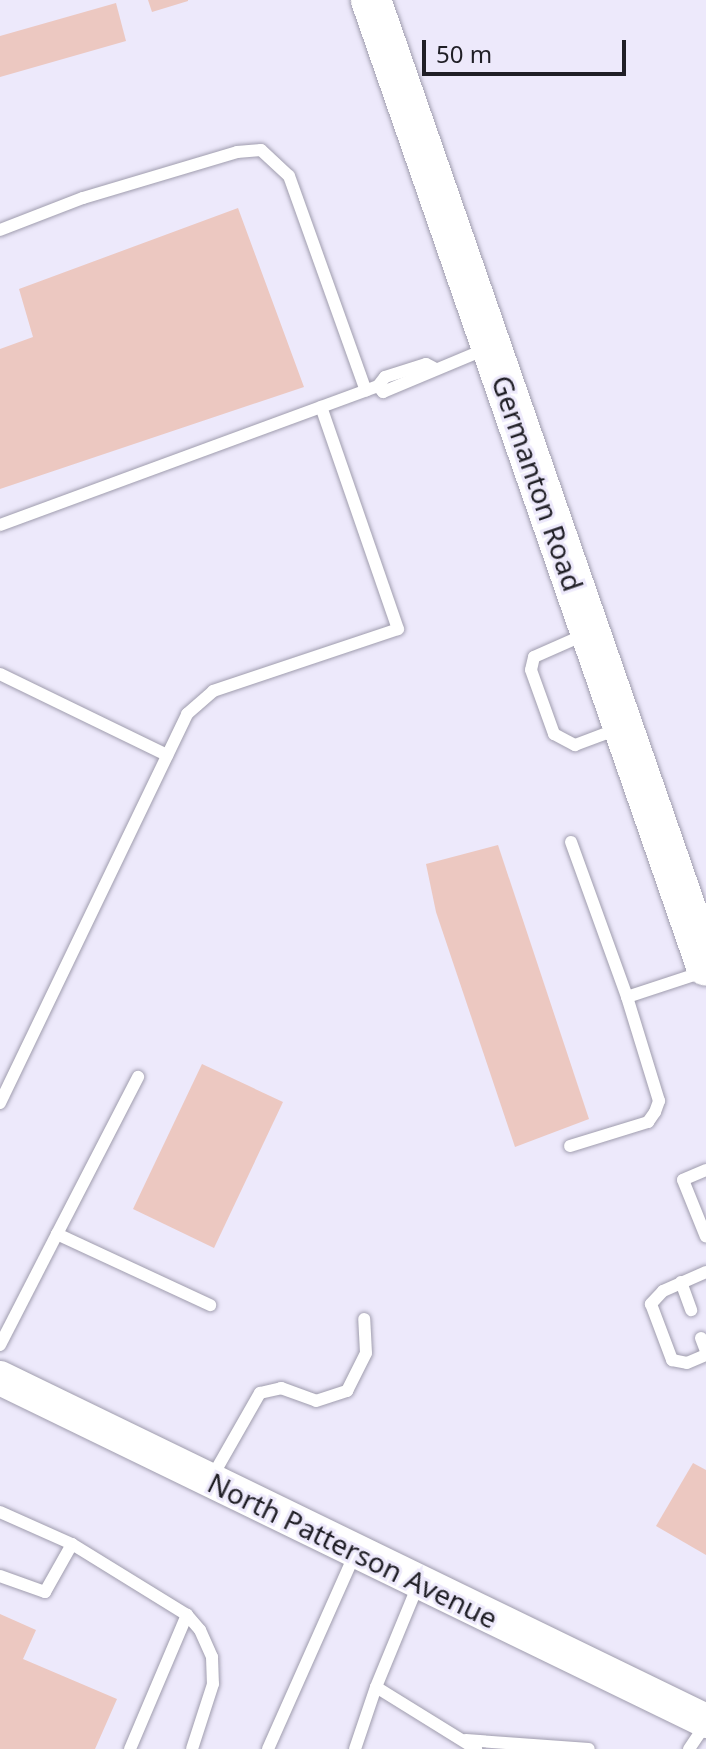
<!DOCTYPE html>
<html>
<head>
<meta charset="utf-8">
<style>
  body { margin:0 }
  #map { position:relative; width:706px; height:1749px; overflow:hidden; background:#ede9fb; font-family:"Noto Sans",sans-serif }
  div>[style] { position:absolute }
  .building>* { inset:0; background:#ecc8c1 }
  .roads { filter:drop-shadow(0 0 2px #a09dae) drop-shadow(0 0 2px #a09dae) }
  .service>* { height:12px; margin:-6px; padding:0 6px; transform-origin:6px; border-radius:6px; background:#fff }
  .secondary>* { height:34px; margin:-17px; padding:0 17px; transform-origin:17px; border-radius:17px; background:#fff }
  .primary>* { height:40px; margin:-20px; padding:0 20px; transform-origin:20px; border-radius:20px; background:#fff }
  span { translate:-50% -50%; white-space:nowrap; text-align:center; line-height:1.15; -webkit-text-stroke:6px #ede9fb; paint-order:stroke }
  .street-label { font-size:28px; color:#201f26 }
  .scale { position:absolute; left:422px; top:40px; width:204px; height:36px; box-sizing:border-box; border:4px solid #201f26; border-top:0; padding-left:10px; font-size:24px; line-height:28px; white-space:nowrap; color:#201f26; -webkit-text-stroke:6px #ede9fb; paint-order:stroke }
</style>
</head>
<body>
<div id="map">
  <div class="building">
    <i style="clip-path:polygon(148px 0,188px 0,188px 1px,152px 12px)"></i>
    <i style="clip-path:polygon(116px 3px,126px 41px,0 77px,0 36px)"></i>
    <i style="clip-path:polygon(238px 208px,304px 387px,0 489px,0 349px,33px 337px,19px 289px)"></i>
    <i style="clip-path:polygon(498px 845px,589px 1119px,515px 1147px,436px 912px,426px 864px)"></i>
    <i style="clip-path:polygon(202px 1064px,283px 1102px,214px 1248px,133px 1209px)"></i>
    <i style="clip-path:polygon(693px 1463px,706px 1470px,706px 1555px,656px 1526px)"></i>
    <i style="clip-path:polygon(0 1614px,36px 1630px,23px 1659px,117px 1699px,95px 1749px,0 1749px)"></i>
  </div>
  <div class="roads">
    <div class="service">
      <i style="left:0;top:230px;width:89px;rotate:-21.1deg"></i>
      <i style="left:83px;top:198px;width:161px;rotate:-16.6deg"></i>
      <i style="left:237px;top:152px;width:24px;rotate:-5deg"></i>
      <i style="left:261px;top:150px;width:38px;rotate:43deg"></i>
      <i style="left:289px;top:176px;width:228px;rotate:70.3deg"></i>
      <i style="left:434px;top:368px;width:9px;rotate:-153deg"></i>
      <i style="left:426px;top:364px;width:43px;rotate:162.4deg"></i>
      <i style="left:385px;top:377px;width:11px;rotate:128deg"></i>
      <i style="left:378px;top:386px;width:8px;rotate:50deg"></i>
      <i style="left:383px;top:392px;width:114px;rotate:-22.7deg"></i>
      <i style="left:0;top:525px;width:403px;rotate:-20.2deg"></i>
      <i style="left:586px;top:634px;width:57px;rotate:156.1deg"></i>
      <i style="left:534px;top:657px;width:13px;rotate:103deg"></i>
      <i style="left:531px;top:670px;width:68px;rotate:70.2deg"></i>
      <i style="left:554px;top:734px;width:24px;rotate:28deg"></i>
      <i style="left:575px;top:745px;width:48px;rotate:-20.7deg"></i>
      <i style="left:0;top:674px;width:186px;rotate:25.9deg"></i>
      <i style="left:571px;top:842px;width:165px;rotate:70.1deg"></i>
      <i style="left:627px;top:997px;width:80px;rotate:-18.2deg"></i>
      <i style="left:0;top:1103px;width:432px;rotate:-64.3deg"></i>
      <i style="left:187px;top:714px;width:35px;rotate:-41deg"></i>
      <i style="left:213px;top:691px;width:195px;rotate:-18.5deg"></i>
      <i style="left:398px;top:629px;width:235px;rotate:-109.1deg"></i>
      <i style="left:570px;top:1146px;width:82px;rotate:-17.1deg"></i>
      <i style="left:648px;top:1122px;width:12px;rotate:-55deg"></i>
      <i style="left:655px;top:1112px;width:12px;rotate:-70deg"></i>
      <i style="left:659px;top:1101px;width:109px;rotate:-107.1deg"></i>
      <i style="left:706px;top:1170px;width:25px;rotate:157deg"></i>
      <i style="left:683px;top:1180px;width:61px;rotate:68deg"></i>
      <i style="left:57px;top:1234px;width:177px;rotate:-62.7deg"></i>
      <i style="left:706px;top:1272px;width:47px;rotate:156.2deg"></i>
      <i style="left:663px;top:1291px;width:18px;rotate:133deg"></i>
      <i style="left:651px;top:1304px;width:60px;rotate:69.4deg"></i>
      <i style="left:672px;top:1360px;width:15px;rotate:11deg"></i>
      <i style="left:687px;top:1363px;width:21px;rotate:-23deg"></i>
      <i style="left:681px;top:1282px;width:30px;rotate:70deg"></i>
      <i style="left:701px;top:1338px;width:14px;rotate:69deg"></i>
      <i style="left:0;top:1345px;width:125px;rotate:-62.8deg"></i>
      <i style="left:57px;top:1234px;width:169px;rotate:24.9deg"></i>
      <i style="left:212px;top:1477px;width:97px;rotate:-60.3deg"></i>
      <i style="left:260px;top:1393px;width:22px;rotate:-13deg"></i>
      <i style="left:281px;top:1388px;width:37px;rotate:20deg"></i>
      <i style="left:316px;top:1401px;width:33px;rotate:-18deg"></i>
      <i style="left:347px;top:1391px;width:42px;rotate:-63.4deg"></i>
      <i style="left:366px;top:1353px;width:34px;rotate:-93deg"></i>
      <i style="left:0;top:1512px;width:79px;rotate:24deg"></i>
      <i style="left:72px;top:1544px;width:135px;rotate:31.7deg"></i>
      <i style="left:187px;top:1615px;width:20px;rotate:49deg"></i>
      <i style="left:200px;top:1630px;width:30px;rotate:66deg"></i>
      <i style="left:212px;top:1657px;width:27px;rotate:88deg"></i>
      <i style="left:213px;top:1684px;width:68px;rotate:107.9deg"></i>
      <i style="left:0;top:1576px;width:48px;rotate:19.6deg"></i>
      <i style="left:45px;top:1592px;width:55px;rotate:-60.6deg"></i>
      <i style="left:418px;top:1585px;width:110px;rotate:112.4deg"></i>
      <i style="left:376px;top:1687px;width:118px;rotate:31.8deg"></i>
      <i style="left:466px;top:1740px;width:123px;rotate:4.2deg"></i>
      <i style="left:130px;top:1749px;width:146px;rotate:-67deg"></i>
      <i style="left:268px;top:1749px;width:214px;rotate:-66deg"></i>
      <i style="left:355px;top:1749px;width:65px;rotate:-71.3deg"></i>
      <i style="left:689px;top:1749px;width:30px;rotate:-56deg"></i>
    </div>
    <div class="secondary">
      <i style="left:0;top:1378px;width:785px;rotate:25.91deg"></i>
    </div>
    <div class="primary">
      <i style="left:371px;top:0;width:1022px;rotate:70.87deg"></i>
    </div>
  </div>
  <div class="street-label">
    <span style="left:538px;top:483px;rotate:71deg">Germanton Road</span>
    <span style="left:353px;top:1550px;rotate:26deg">North Patterson Avenue</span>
  </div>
  <div class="scale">50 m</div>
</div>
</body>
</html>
